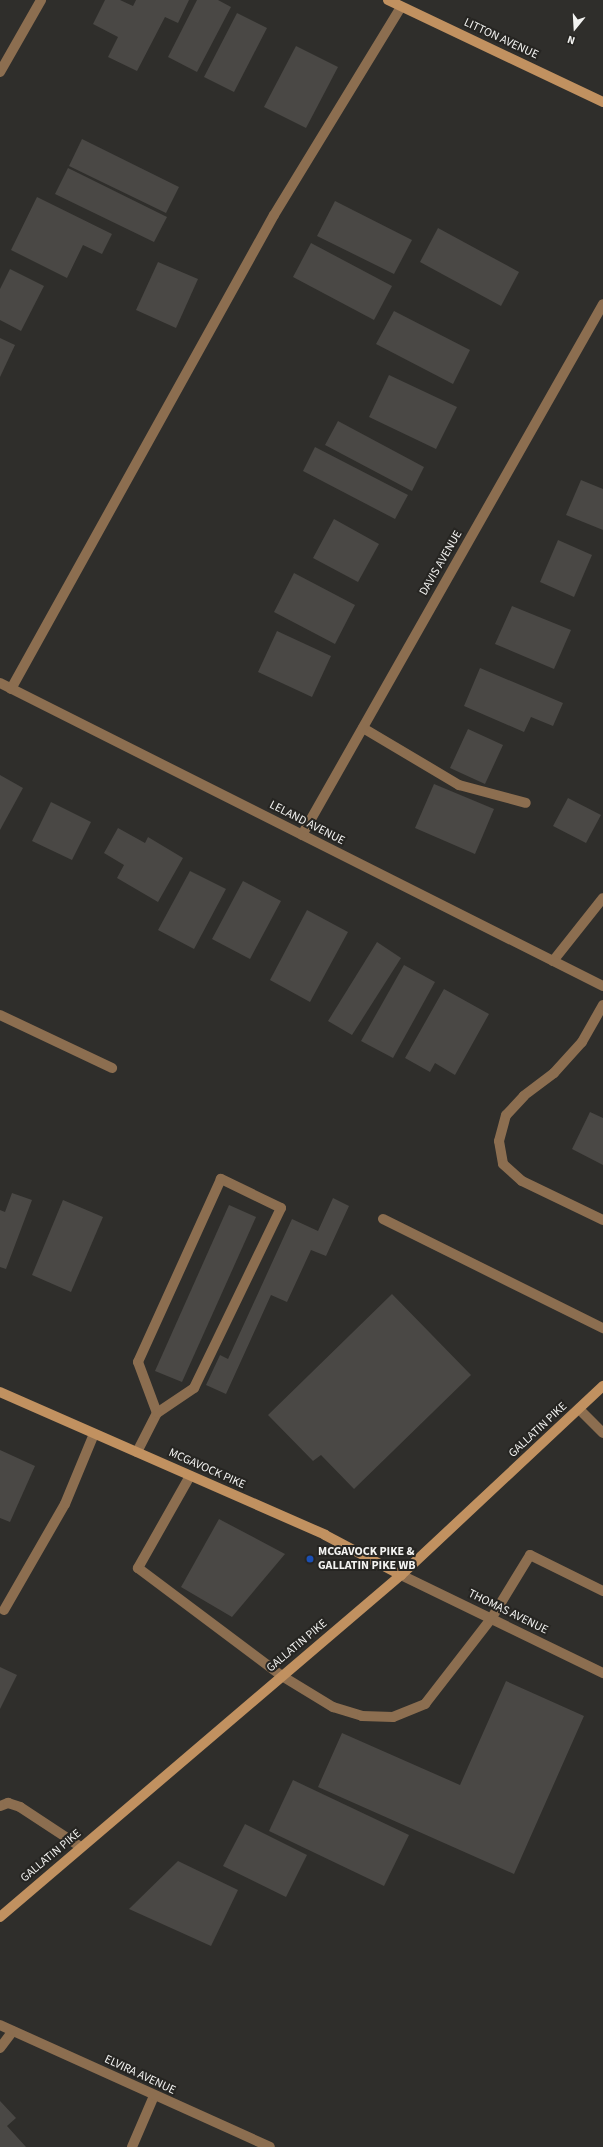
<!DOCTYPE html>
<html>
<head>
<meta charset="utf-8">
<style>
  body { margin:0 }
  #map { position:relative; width:603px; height:2147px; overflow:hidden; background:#2f2e2b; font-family:"Source Sans 3",sans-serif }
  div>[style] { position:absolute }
  .building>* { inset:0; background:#4a4845 }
  .lane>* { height:10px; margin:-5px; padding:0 5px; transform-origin:5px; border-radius:5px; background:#8c6e50 }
  .street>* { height:10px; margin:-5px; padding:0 5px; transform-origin:5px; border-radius:5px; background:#8c6e50 }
  .secondary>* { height:10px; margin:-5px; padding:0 5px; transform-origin:5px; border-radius:5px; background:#c19160 }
  .dots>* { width:11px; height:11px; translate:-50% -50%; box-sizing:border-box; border:2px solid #262522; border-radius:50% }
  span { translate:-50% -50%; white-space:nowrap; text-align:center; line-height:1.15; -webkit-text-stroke:4px #262522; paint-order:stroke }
  .street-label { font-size:12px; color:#f3f3f1 }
  .poi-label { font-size:12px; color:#f3f3f1; font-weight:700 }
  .left { translate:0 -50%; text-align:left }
  .north { position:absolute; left:555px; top:8px; width:40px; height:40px; -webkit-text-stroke:3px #262522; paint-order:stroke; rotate:198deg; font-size:11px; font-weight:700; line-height:16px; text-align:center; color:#f3f3f1 }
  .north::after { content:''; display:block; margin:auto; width:14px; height:18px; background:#f3f3f1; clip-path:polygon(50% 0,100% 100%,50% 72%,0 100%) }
</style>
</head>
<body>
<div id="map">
  <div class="building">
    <i style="clip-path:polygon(105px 0,120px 0,133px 6px,136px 0,189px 0,178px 23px,165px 17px,137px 71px,108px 57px,118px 37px,93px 24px)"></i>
    <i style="clip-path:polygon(197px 0,218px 0,231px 7px,197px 72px,168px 57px)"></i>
    <i style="clip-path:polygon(237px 13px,267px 28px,234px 92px,204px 77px)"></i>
    <i style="clip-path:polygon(296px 46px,338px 67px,306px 128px,264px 107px)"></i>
    <i style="clip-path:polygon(82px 139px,179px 187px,166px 213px,69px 166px)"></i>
    <i style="clip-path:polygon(68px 168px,167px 217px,154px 242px,55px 194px)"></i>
    <i style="clip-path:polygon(37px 197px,112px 234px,102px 254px,83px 245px,67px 278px,11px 250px)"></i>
    <i style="clip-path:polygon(335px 201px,412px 240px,394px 274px,317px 236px)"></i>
    <i style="clip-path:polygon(438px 228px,519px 272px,501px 306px,420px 262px)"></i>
    <i style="clip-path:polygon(311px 243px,392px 286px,374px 320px,293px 277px)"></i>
    <i style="clip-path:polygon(158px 262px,198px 279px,176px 328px,136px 310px)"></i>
    <i style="clip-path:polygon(10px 269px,44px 286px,21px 331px,0 320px,0 289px)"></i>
    <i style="clip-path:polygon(394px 311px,470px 350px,453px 384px,376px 344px)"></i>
    <i style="clip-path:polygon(0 338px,15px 345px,0 377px)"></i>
    <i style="clip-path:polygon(389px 375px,457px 407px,436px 449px,369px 417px)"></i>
    <i style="clip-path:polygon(338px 421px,424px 467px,412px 491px,325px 445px)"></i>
    <i style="clip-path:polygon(315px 447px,408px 495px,395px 519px,303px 471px)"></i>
    <i style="clip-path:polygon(581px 480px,603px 489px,603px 530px,566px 515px)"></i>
    <i style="clip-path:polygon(334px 519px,379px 544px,358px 582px,313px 558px)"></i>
    <i style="clip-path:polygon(558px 540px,592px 555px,574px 597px,540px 582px)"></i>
    <i style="clip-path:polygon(294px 573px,355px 605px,335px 644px,274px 612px)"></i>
    <i style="clip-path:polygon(512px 606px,571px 630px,554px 669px,495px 644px)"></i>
    <i style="clip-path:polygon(277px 631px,331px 656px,312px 697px,258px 672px)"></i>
    <i style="clip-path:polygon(480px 668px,563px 703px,553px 726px,531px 717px,524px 732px,464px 706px)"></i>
    <i style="clip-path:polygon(468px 729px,503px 745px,485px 784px,450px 768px)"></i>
    <i style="clip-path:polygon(0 775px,23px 788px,0 830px)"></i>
    <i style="clip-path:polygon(434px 784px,494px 809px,475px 854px,415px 828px)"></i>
    <i style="clip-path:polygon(568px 798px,601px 815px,586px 843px,553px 826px)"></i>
    <i style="clip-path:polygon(51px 802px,91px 822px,72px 860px,32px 841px)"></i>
    <i style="clip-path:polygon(118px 828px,145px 843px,148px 837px,183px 858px,158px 902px,117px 878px,124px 865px,104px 853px)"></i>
    <i style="clip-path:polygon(190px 871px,226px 889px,194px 949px,158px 930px)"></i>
    <i style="clip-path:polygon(243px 881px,281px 901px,250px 959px,212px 939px)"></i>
    <i style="clip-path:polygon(307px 910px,348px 932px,310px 1002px,270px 980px)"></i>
    <i style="clip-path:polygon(377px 942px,401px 958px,352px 1035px,328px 1021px)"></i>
    <i style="clip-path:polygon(404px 965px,435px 982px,393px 1058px,361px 1041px)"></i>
    <i style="clip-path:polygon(444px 989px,489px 1014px,455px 1075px,435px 1063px,430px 1072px,405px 1058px)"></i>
    <i style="clip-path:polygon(590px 1112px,603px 1118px,603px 1165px,572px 1149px)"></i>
    <i style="clip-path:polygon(12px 1193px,32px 1200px,6px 1269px,0 1267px,0 1210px,5px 1212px)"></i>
    <i style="clip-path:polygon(333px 1198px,349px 1206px,326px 1256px,311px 1250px,287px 1302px,271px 1295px,226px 1394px,206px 1385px,220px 1355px,228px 1359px,292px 1219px,318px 1231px)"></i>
    <i style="clip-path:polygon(63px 1200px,103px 1217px,71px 1292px,32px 1275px)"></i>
    <i style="clip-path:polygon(229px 1205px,256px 1217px,182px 1382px,155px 1371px)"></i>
    <i style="clip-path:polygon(392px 1294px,471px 1375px,354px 1489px,321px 1455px,313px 1461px,268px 1415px)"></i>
    <i style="clip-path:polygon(0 1450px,35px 1466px,10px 1522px,0 1518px)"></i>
    <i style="clip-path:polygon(219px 1519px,285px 1554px,232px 1617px,181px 1587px)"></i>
    <i style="clip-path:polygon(0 1667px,17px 1675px,0 1709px)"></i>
    <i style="clip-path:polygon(506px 1681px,584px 1716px,514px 1874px,318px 1787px,342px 1733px,460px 1785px)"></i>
    <i style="clip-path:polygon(293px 1780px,409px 1835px,384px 1886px,269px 1831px)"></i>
    <i style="clip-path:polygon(245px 1824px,307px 1855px,286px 1897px,223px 1866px)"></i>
    <i style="clip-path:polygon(178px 1861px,238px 1890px,211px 1946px,129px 1909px)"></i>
    <i style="clip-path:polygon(0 2101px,16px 2118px,7px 2126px,26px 2147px,0 2147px)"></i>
  </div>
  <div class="lane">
    <i style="left:11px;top:689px;width:542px;rotate:-60.98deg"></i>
    <i style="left:274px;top:215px;width:244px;rotate:-58.6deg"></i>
    <i style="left:363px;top:728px;width:112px;rotate:30.7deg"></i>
    <i style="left:459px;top:785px;width:69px;rotate:15deg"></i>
    <i style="left:553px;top:961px;width:80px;rotate:-51.6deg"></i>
    <i style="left:603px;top:1005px;width:43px;rotate:119.6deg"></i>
    <i style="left:582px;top:1042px;width:42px;rotate:132.1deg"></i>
    <i style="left:554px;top:1073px;width:38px;rotate:143deg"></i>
    <i style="left:524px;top:1096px;width:26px;rotate:133deg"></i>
    <i style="left:506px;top:1115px;width:27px;rotate:105deg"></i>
    <i style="left:499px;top:1141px;width:23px;rotate:80deg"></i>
    <i style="left:503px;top:1164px;width:25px;rotate:42deg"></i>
    <i style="left:522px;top:1181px;width:90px;rotate:25.7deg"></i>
    <i style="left:0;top:1015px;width:124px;rotate:25.3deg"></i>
    <i style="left:383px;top:1219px;width:246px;rotate:26.4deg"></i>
    <i style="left:579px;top:1409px;width:34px;rotate:45deg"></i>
    <i style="left:137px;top:1452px;width:44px;rotate:-62.9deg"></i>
    <i style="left:157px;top:1413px;width:45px;rotate:-34deg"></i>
    <i style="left:194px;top:1388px;width:200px;rotate:-64.2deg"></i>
    <i style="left:281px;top:1208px;width:67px;rotate:-154.2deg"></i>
    <i style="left:221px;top:1179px;width:201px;rotate:114.4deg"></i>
    <i style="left:138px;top:1362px;width:54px;rotate:69.6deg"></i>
    <i style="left:190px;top:1476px;width:106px;rotate:119.5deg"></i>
    <i style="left:138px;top:1568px;width:180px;rotate:36.9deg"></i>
    <i style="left:282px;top:1676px;width:60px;rotate:31.3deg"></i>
    <i style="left:333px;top:1707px;width:30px;rotate:17deg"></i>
    <i style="left:362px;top:1716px;width:31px;rotate:2deg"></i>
    <i style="left:393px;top:1717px;width:35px;rotate:-22deg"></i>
    <i style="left:425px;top:1704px;width:108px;rotate:-52.2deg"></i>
    <i style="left:491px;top:1619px;width:75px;rotate:-58.6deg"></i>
    <i style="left:530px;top:1555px;width:81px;rotate:26.3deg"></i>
    <i style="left:4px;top:1610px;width:122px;rotate:-60.1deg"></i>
    <i style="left:65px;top:1504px;width:76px;rotate:-67.5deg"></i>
    <i style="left:0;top:1806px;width:9px;rotate:-21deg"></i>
    <i style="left:8px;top:1803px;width:13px;rotate:18deg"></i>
    <i style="left:20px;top:1807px;width:73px;rotate:33.3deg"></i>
    <i style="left:0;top:2048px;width:21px;rotate:-53deg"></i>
    <i style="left:132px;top:2147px;width:56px;rotate:-66.7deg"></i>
  </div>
  <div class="street">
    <i style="left:0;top:72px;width:83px;rotate:-60.3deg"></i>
    <i style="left:0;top:683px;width:675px;rotate:26.68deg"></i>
    <i style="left:302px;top:835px;width:610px;rotate:-60.45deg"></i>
    <i style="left:401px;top:1575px;width:225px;rotate:25.9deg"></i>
    <i style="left:0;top:2025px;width:296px;rotate:24.3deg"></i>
  </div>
  <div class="secondary">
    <i style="left:388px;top:0;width:238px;rotate:25.4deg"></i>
    <i style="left:0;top:1392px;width:355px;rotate:23.7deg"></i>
    <i style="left:325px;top:1535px;width:86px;rotate:27.8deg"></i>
    <i style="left:0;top:1917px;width:527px;rotate:-40.46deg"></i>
    <i style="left:401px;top:1575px;width:277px;rotate:-43.1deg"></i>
  </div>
  <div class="dots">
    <i style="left:310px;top:1559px;background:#1a4fb4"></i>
  </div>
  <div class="street-label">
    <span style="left:501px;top:39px;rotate:25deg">LITTON AVENUE</span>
    <span style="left:441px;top:563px;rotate:-60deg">DAVIS AVENUE</span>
    <span style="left:307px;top:823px;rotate:27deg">LELAND AVENUE</span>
    <span style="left:538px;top:1430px;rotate:-43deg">GALLATIN PIKE</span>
    <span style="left:207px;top:1469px;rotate:24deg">MCGAVOCK PIKE</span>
    <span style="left:508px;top:1612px;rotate:26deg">THOMAS AVENUE</span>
    <span style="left:297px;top:1646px;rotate:-40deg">GALLATIN PIKE</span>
    <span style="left:51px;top:1856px;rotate:-40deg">GALLATIN PIKE</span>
    <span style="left:140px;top:2075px;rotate:25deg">ELVIRA AVENUE</span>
  </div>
  <div class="poi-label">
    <span class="left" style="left:318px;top:1559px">MCGAVOCK PIKE &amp;<br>GALLATIN PIKE WB</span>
  </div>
  <div class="north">N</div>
</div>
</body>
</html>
